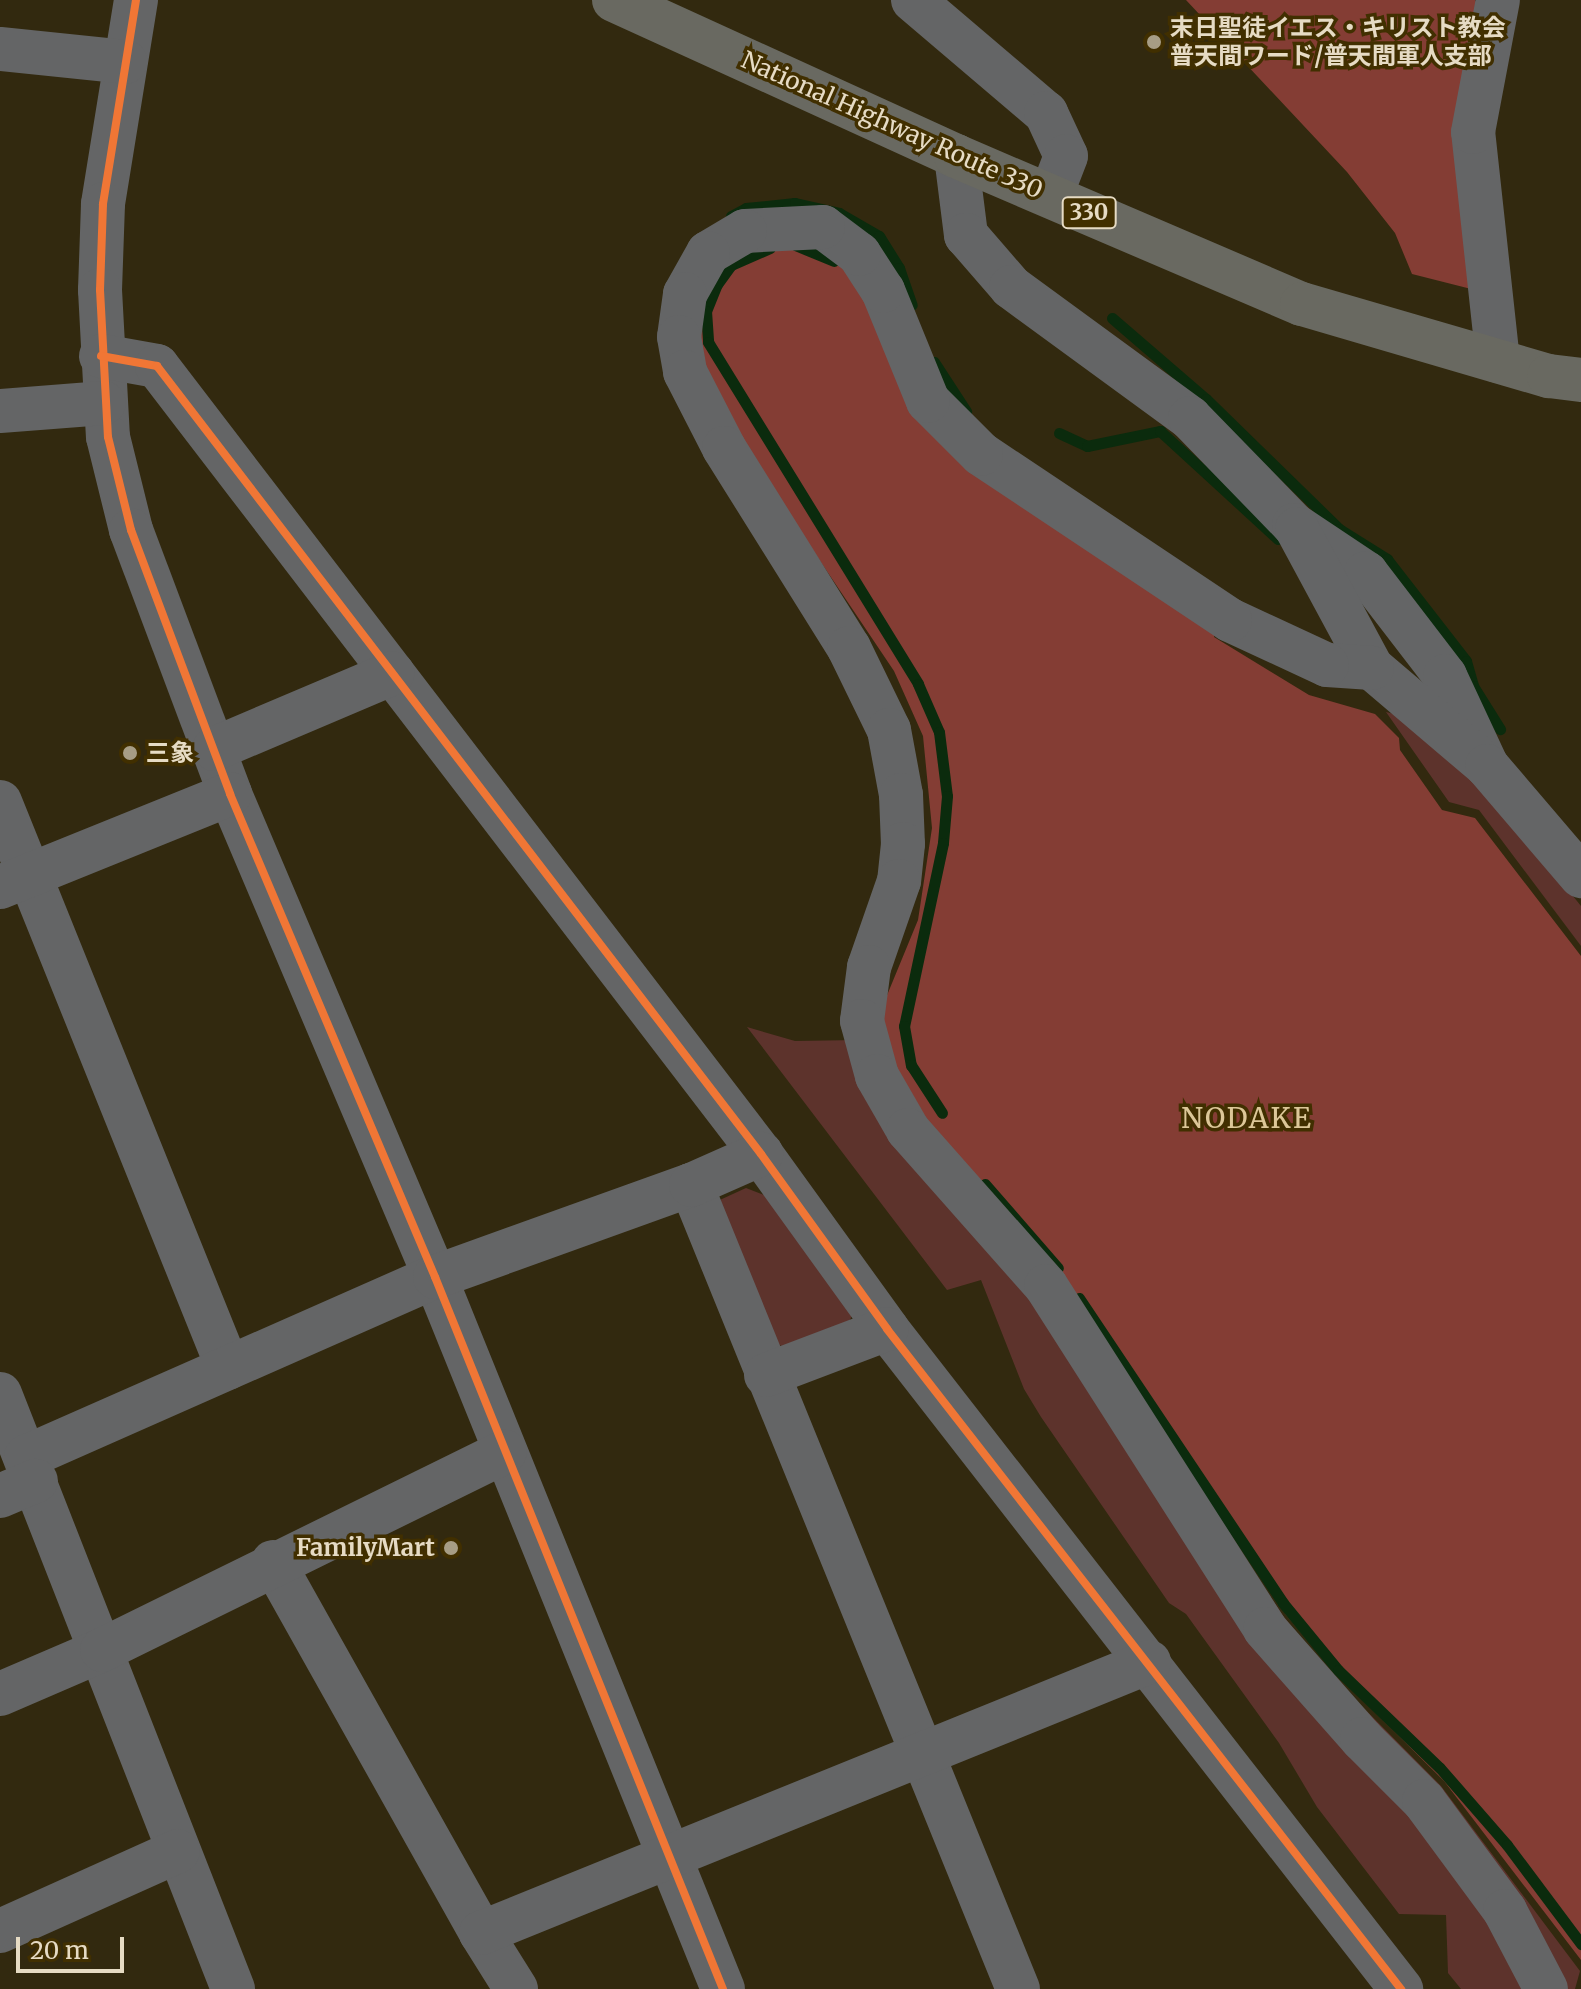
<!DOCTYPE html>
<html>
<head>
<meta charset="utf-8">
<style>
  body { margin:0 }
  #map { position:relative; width:1581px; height:1989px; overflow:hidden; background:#32290f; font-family:Merriweather,"Noto Sans JP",serif }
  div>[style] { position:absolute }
  .green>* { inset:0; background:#5d332c }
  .forest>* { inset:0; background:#843d34 }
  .stream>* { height:11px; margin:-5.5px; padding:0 5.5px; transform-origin:5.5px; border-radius:5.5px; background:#0b2b0d }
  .minor>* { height:44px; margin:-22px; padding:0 22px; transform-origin:22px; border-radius:22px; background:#646566 }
  .highway>* { height:44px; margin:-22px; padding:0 22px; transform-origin:22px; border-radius:22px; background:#696961 }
  .cycleway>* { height:8px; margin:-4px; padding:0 4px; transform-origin:4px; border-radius:4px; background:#f07635 }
  .dots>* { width:22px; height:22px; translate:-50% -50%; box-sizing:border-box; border:4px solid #412f00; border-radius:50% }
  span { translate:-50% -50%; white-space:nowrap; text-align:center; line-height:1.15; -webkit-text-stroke:7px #412f00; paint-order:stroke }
  .shield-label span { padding:2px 6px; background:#412f00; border:2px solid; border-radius:6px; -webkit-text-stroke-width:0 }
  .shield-label { font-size:22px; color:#e6dbc4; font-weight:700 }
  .poi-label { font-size:24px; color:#e6dbc4; font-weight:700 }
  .left { translate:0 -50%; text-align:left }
  .right { translate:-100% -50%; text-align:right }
  .street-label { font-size:24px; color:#e6dbc4 }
  .quarter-label { font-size:28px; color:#dcc798; letter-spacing:2px }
  .scale { position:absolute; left:16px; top:1937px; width:108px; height:36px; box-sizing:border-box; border:4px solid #e6dbc4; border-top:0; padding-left:10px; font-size:24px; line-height:28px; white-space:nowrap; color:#e6dbc4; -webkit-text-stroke:6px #412f00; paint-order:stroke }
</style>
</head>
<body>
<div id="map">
  <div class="green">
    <i style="clip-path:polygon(1386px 712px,1415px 719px,1484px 786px,1581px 906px,1581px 946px,1479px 810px,1449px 802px)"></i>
    <i style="clip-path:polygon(747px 1027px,795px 1041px,858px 1040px,985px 1234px,1425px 1818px,1535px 1989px,1461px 1989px,1448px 1973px,1446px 1915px,1399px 1914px,1317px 1807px,1279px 1743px,1186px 1614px,1169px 1603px,1041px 1417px,1024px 1389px,981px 1280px,947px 1290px)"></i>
    <i style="clip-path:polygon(746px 1188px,777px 1200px,855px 1306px,847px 1329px,792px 1351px,763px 1337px,711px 1204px)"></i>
    <i style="clip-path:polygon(1168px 1447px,1284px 1617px,1333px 1677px,1441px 1786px,1580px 1971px,1575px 1989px,1556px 1989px,1291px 1643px)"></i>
  </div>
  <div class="forest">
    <i style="clip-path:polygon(1186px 0,1475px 0,1484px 18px,1483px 292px,1412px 274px,1395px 233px,1347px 172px)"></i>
    <i style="clip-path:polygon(815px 241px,866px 289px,910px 400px,1218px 623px,1214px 637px,1309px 695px,1375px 714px,1399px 738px,1400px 750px,1442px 810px,1475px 818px,1581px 956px,1581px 1960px,1444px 1781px,1334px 1672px,1286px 1615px,1042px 1255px,903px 1100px,876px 1022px,918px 920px,932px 828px,923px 736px,894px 671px,726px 421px,692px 337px,700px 293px,738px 252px)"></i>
  </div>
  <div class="stream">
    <i style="left:731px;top:216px;width:17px;rotate:-28deg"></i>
    <i style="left:746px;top:208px;width:49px;rotate:-5.8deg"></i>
    <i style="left:795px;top:203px;width:45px;rotate:12.8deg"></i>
    <i style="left:839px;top:213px;width:46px;rotate:29.9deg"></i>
    <i style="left:879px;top:236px;width:38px;rotate:58deg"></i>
    <i style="left:899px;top:268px;width:39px;rotate:71deg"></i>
    <i style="left:795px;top:245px;width:42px;rotate:22.3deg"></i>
    <i style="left:770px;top:248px;width:43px;rotate:156.4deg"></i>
    <i style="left:731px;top:265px;width:24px;rotate:126deg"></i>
    <i style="left:717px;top:284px;width:29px;rotate:112deg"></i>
    <i style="left:706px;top:311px;width:31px;rotate:86deg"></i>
    <i style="left:708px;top:342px;width:401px;rotate:58.4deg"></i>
    <i style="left:918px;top:684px;width:52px;rotate:66.4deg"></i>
    <i style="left:939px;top:732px;width:64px;rotate:82.9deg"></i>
    <i style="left:947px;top:796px;width:47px;rotate:94.9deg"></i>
    <i style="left:943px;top:843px;width:187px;rotate:102deg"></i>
    <i style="left:904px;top:1026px;width:40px;rotate:80deg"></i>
    <i style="left:911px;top:1065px;width:57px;rotate:57.1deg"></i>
    <i style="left:1112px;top:318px;width:124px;rotate:40.8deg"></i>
    <i style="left:1206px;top:399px;width:186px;rotate:44.3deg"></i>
    <i style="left:1339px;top:529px;width:57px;rotate:32deg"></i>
    <i style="left:1387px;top:559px;width:129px;rotate:52.2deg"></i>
    <i style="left:1466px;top:661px;width:26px;rotate:74deg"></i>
    <i style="left:1473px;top:686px;width:51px;rotate:57.9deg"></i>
    <i style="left:934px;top:362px;width:59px;rotate:56.9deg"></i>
    <i style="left:1059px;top:433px;width:31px;rotate:25deg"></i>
    <i style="left:1087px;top:446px;width:75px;rotate:-11.6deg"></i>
    <i style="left:1160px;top:431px;width:160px;rotate:42.5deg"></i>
    <i style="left:985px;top:1184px;width:111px;rotate:49deg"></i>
    <i style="left:1079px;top:1298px;width:367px;rotate:56.2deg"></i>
    <i style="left:1283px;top:1603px;width:87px;rotate:50.6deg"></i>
    <i style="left:1338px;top:1670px;width:141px;rotate:43.9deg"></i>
    <i style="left:1440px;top:1768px;width:102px;rotate:49deg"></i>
    <i style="left:1507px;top:1845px;width:124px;rotate:53.2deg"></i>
  </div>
  <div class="minor">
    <i style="left:136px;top:0;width:207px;rotate:99.2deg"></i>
    <i style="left:103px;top:204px;width:86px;rotate:92deg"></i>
    <i style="left:100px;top:290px;width:147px;rotate:86.9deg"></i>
    <i style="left:108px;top:437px;width:96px;rotate:76.1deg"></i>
    <i style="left:131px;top:530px;width:282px;rotate:69.4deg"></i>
    <i style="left:230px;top:794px;width:525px;rotate:67deg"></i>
    <i style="left:435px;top:1277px;width:768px;rotate:67.98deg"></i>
    <i style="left:913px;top:0;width:175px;rotate:40.4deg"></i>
    <i style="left:1046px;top:113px;width:47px;rotate:65.1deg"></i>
    <i style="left:1066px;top:156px;width:42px;rotate:111deg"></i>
    <i style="left:0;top:49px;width:126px;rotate:5.9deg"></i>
    <i style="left:956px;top:156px;width:80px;rotate:82.8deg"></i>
    <i style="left:966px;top:235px;width:69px;rotate:49.1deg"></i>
    <i style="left:1011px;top:287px;width:222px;rotate:36.2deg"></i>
    <i style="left:1190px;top:418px;width:149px;rotate:45.8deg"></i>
    <i style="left:1294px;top:525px;width:87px;rotate:33.7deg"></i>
    <i style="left:1366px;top:573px;width:130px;rotate:52.5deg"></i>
    <i style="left:1445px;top:676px;width:99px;rotate:65deg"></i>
    <i style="left:101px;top:356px;width:57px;rotate:10.1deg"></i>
    <i style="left:157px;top:366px;width:993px;rotate:52.53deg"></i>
    <i style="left:761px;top:1154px;width:216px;rotate:54.2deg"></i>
    <i style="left:887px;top:1329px;width:837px;rotate:52.09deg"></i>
    <i style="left:1498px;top:361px;width:230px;rotate:-96.2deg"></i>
    <i style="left:1473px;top:132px;width:134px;rotate:-79.3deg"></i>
    <i style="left:0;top:411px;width:104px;rotate:-4.4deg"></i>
    <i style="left:1297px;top:529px;width:158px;rotate:61.7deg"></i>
    <i style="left:1372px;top:668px;width:151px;rotate:40.4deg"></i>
    <i style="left:1487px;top:766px;width:145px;rotate:49.5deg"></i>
    <i style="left:1372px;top:668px;width:45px;rotate:-176.2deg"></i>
    <i style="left:1327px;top:665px;width:107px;rotate:-155.1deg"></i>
    <i style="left:1230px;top:620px;width:299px;rotate:-146.3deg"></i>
    <i style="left:981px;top:454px;width:75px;rotate:-135deg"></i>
    <i style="left:928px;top:401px;width:119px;rotate:-112.2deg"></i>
    <i style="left:883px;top:291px;width:44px;rotate:-123deg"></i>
    <i style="left:859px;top:254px;width:45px;rotate:-143.1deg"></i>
    <i style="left:823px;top:227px;width:78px;rotate:177.1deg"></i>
    <i style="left:745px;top:231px;width:43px;rotate:149.3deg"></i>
    <i style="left:708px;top:253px;width:47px;rotate:119.3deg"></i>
    <i style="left:685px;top:294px;width:43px;rotate:97.9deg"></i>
    <i style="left:679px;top:337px;width:36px;rotate:80deg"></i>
    <i style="left:685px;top:372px;width:85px;rotate:62.8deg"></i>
    <i style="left:724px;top:448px;width:236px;rotate:58deg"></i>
    <i style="left:849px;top:648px;width:91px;rotate:64deg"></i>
    <i style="left:889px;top:730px;width:66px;rotate:79.5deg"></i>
    <i style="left:901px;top:795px;width:49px;rotate:87.7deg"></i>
    <i style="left:903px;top:844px;width:37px;rotate:96deg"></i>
    <i style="left:899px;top:881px;width:91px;rotate:109.2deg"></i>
    <i style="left:869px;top:967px;width:54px;rotate:97.4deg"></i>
    <i style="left:862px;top:1021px;width:57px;rotate:74.7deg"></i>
    <i style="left:877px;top:1076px;width:62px;rotate:60.1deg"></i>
    <i style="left:908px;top:1130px;width:208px;rotate:48.5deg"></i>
    <i style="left:1046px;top:1286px;width:407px;rotate:57.4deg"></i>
    <i style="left:1265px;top:1629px;width:147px;rotate:48.6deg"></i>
    <i style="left:1362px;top:1739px;width:88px;rotate:45deg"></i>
    <i style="left:1424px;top:1801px;width:137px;rotate:53.6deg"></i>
    <i style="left:1505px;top:1911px;width:88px;rotate:62.3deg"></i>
    <i style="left:214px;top:749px;width:194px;rotate:-23deg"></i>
    <i style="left:0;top:802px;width:610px;rotate:68.06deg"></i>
    <i style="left:0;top:887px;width:248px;rotate:-22deg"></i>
    <i style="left:691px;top:1185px;width:868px;rotate:67.87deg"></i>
    <i style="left:766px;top:1375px;width:129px;rotate:-20.8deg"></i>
    <i style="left:0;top:1394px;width:639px;rotate:68.61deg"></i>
    <i style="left:26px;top:1457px;width:447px;rotate:-23.8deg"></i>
    <i style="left:435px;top:1277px;width:272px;rotate:-19.8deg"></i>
    <i style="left:691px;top:1185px;width:77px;rotate:-23.9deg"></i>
    <i style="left:0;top:1496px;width:39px;rotate:-23deg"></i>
    <i style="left:273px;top:1562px;width:425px;rotate:60.7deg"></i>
    <i style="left:0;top:1694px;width:111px;rotate:-23.3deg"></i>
    <i style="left:102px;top:1650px;width:449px;rotate:-26.2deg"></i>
    <i style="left:0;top:1931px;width:195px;rotate:-24.2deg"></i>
    <i style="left:516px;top:1989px;width:66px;rotate:-122deg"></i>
    <i style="left:481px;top:1933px;width:721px;rotate:-22.08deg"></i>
  </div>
  <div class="highway">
    <i style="left:614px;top:0;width:376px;rotate:24.5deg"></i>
    <i style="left:956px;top:156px;width:376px;rotate:23.2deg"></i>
    <i style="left:1302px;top:304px;width:257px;rotate:16.3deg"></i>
    <i style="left:1549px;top:376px;width:32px;rotate:7deg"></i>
  </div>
  <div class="cycleway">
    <i style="left:136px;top:0;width:207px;rotate:99.2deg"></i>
    <i style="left:103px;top:204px;width:86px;rotate:92deg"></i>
    <i style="left:100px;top:290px;width:147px;rotate:86.9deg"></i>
    <i style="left:108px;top:437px;width:96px;rotate:76.1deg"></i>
    <i style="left:131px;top:530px;width:282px;rotate:69.4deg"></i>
    <i style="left:230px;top:794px;width:525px;rotate:67deg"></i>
    <i style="left:435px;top:1277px;width:768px;rotate:67.98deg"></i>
    <i style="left:101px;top:356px;width:57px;rotate:10.1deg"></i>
    <i style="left:157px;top:366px;width:993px;rotate:52.53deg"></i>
    <i style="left:761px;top:1154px;width:216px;rotate:54.2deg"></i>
    <i style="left:887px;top:1329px;width:837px;rotate:52.09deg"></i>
  </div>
  <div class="dots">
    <i style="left:1154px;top:42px;background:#a79d85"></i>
    <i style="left:130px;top:753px;background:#a79d85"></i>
    <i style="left:451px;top:1548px;background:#a79d85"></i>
  </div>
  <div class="shield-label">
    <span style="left:1089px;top:213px">330</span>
  </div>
  <div class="poi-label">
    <span class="left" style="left:1170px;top:42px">末日聖徒イエス・キリスト教会<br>普天間ワード/普天間軍人支部</span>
    <span class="left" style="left:146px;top:753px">三象</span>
    <span class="right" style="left:435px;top:1548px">FamilyMart</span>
  </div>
  <div class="street-label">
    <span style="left:892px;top:125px;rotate:24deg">National Highway Route 330</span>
  </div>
  <div class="quarter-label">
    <span style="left:1247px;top:1118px">NODAKE</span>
  </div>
  <div class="scale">20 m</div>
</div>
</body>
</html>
